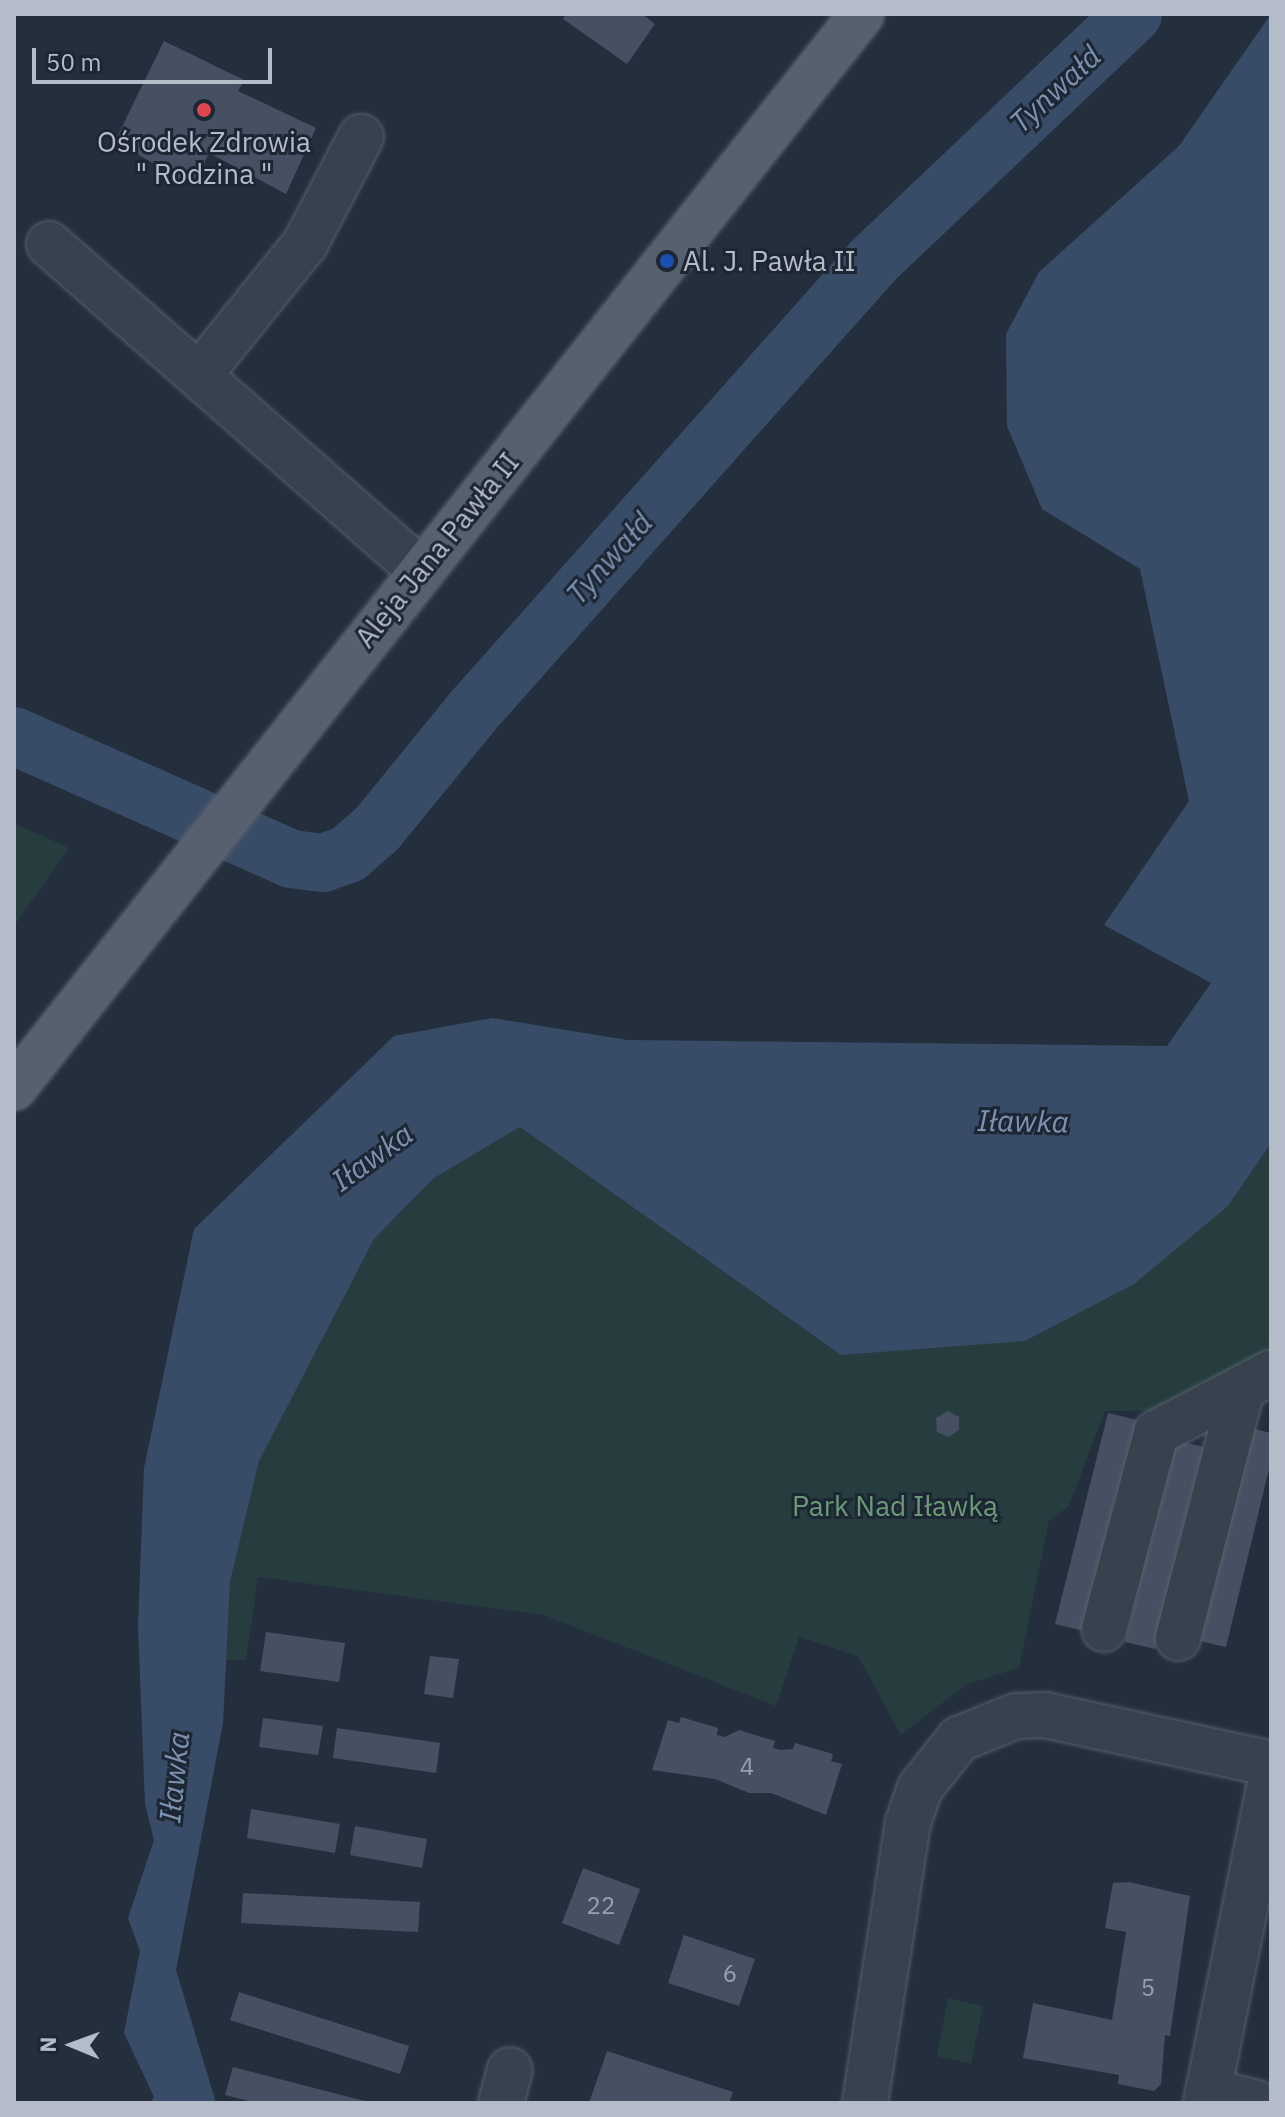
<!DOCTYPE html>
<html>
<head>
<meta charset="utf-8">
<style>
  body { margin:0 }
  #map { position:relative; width:1285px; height:2117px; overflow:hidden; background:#242f3e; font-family:"IBM Plex Sans",sans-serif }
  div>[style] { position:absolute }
  .green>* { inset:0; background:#263c3f }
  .water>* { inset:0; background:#394c67 }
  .river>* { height:58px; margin:-29px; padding:0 29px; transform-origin:29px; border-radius:29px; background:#394c67 }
  .building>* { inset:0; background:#455162 }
  .roads { filter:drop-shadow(0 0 2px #565f6c) drop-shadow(0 0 2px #565f6c) }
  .minor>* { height:44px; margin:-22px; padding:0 22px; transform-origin:22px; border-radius:22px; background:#38414e }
  .major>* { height:44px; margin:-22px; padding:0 22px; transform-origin:22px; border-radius:22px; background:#56606e }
  .dots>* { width:22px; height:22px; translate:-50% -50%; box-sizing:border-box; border:4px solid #1d2633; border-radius:50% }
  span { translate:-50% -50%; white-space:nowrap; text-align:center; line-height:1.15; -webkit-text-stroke:6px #1d2633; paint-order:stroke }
  .number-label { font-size:24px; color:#98a1af }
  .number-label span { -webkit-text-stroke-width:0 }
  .poi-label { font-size:28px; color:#b4bcc9 }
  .left { translate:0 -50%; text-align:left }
  .street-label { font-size:28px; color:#b4bcc9 }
  .park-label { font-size:28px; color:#6b9a76 }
  .water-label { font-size:30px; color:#7c92b1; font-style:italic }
  .frame { position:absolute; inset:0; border:16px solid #b4bcc9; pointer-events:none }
  .north { position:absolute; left:32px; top:2005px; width:80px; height:80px; -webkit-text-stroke:6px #1d2633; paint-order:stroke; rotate:271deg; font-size:22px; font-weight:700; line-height:32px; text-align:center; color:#b4bcc9 }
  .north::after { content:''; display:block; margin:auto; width:28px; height:36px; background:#b4bcc9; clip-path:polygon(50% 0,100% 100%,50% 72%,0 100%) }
  .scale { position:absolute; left:32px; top:48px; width:240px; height:36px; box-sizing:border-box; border:4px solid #b4bcc9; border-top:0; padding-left:10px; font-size:24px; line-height:28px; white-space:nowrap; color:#b4bcc9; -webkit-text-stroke:6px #1d2633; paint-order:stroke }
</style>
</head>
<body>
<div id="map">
  <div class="green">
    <i style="clip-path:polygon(14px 823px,69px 848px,14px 926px)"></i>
    <i style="clip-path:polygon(520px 1127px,841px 1355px,1228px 1206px,1271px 1143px,1271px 1352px,1160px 1411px,1105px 1411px,1069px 1506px,1049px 1521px,1019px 1668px,967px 1684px,901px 1735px,858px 1656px,799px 1637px,776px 1706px,544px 1615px,258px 1577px,246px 1660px,226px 1660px,230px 1582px,259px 1461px,313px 1347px,374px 1239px,434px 1178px)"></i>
    <i style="clip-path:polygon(948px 1998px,983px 2006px,971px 2064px,937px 2056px)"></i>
  </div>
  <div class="water">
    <i style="clip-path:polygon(1271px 14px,1271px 1143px,1228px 1206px,1134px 1284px,1025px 1341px,841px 1355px,520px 1127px,434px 1178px,374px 1239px,259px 1461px,230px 1582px,223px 1723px,176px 1970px,216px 2103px,150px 2103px,154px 2097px,124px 2033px,140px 1951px,128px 1918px,154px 1840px,145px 1804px,138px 1626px,144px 1468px,194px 1229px,394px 1036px,492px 1018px,627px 1040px,1167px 1046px,1211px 983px,1104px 925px,1189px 801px,1140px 569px,1042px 509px,1007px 426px,1006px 334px,1039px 272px,1179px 146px)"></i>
  </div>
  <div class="river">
    <i style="left:14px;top:736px;width:303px;rotate:23.9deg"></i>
    <i style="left:291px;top:859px;width:32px;rotate:7deg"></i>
    <i style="left:323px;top:863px;width:27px;rotate:-20deg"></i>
    <i style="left:348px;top:854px;width:37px;rotate:-41deg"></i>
    <i style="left:376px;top:830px;width:154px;rotate:-50.8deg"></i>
    <i style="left:473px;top:711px;width:603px;rotate:-48.36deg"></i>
    <i style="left:874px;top:260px;width:357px;rotate:-43.5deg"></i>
  </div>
  <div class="building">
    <i style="clip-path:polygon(566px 14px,642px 14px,655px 24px,627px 64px,563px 19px)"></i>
    <i style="clip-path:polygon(164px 41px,244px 80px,238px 91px,316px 128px,286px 194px,209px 153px,198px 177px,185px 182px,115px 141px)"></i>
    <i style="clip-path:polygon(948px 1411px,959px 1417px,959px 1430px,948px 1437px,937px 1432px,936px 1418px)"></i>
    <i style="clip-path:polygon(1108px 1413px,1137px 1420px,1084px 1631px,1055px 1624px)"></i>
    <i style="clip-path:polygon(1247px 1427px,1271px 1433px,1271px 1461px,1226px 1647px,1195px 1640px)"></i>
    <i style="clip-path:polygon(1174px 1440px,1204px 1447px,1155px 1649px,1125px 1642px)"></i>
    <i style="clip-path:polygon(266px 1632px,345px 1643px,339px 1682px,260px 1671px)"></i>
    <i style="clip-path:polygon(430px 1656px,459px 1659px,453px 1698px,424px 1694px)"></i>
    <i style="clip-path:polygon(681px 1717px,718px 1728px,717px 1735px,725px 1737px,739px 1730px,775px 1741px,773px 1748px,781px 1750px,793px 1749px,795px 1743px,833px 1754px,831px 1761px,842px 1764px,826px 1815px,771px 1793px,749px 1793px,715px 1779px,652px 1770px,668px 1720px,679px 1723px)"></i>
    <i style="clip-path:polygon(263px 1718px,323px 1726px,318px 1755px,259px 1747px)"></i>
    <i style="clip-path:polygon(337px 1728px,440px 1743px,436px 1773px,333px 1758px)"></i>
    <i style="clip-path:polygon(251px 1809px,340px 1824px,335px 1853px,247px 1838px)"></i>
    <i style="clip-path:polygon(355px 1826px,427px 1839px,422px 1868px,350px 1855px)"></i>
    <i style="clip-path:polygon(583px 1868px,640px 1889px,619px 1945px,562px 1923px)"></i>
    <i style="clip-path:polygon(1129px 1882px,1190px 1896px,1170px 2036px,1165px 2035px,1161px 2084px,1154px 2091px,1118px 2084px,1119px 2075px,1023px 2058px,1033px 2003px,1112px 2020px,1126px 1932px,1105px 1928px,1113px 1883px)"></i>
    <i style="clip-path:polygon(243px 1893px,420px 1902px,418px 1932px,241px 1923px)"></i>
    <i style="clip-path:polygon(684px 1935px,755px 1959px,739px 2006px,668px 1983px)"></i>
    <i style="clip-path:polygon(239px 1992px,409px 2046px,400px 2074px,230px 2020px)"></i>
    <i style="clip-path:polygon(607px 2051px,733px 2092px,729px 2103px,589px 2103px)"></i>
    <i style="clip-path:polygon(233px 2067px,369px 2102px,369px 2103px,257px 2103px,225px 2095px)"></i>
  </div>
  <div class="roads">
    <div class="minor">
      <i style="left:49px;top:244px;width:495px;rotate:41.3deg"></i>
      <i style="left:200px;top:374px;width:167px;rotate:-51.1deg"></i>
      <i style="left:305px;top:244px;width:121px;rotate:-62.4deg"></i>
      <i style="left:1104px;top:1629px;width:203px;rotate:-75.1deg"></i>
      <i style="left:1156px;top:1433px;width:130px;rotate:-27.6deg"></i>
      <i style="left:1178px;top:1638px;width:258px;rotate:-75.6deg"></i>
      <i style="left:1208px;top:2091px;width:50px;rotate:13.8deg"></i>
      <i style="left:501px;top:2103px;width:34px;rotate:-75deg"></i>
      <i style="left:865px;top:2103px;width:283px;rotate:-81.3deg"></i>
      <i style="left:908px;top:1823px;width:37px;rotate:-71deg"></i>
      <i style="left:920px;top:1788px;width:63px;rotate:-51.5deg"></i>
      <i style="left:959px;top:1739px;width:61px;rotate:-22deg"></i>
      <i style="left:1016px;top:1716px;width:29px;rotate:-2deg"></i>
      <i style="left:1045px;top:1715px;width:231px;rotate:12.2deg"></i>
      <i style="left:1206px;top:2103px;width:331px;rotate:-78.7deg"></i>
    </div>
    <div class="major">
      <i style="left:14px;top:1088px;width:1368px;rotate:-51.71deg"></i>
    </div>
  </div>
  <div class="dots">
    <i style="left:204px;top:110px;background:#e0444e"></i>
    <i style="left:667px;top:261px;background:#1a4fb4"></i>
  </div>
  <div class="number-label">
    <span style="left:747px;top:1767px">4</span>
    <span style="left:601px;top:1906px">22</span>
    <span style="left:730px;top:1974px">6</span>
    <span style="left:1148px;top:1988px">5</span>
  </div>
  <div class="poi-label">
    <span style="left:204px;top:158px">Ośrodek Zdrowia<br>" Rodzina "</span>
    <span class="left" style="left:683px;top:261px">Al. J. Pawła II</span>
  </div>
  <div class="street-label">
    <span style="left:437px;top:550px;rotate:-51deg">Aleja Jana Pawła II</span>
  </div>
  <div class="park-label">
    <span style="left:895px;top:1506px">Park Nad Iławką</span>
  </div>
  <div class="water-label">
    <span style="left:1055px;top:89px;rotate:-43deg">Tynwałd</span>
    <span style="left:609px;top:558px;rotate:-48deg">Tynwałd</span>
    <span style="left:1023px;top:1121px;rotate:1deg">Iławka</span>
    <span style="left:372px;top:1157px;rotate:-36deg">Iławka</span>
    <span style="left:174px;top:1777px;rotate:-84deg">Iławka</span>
  </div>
  <div class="frame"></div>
  <div class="north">N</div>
  <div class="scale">50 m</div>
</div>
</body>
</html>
